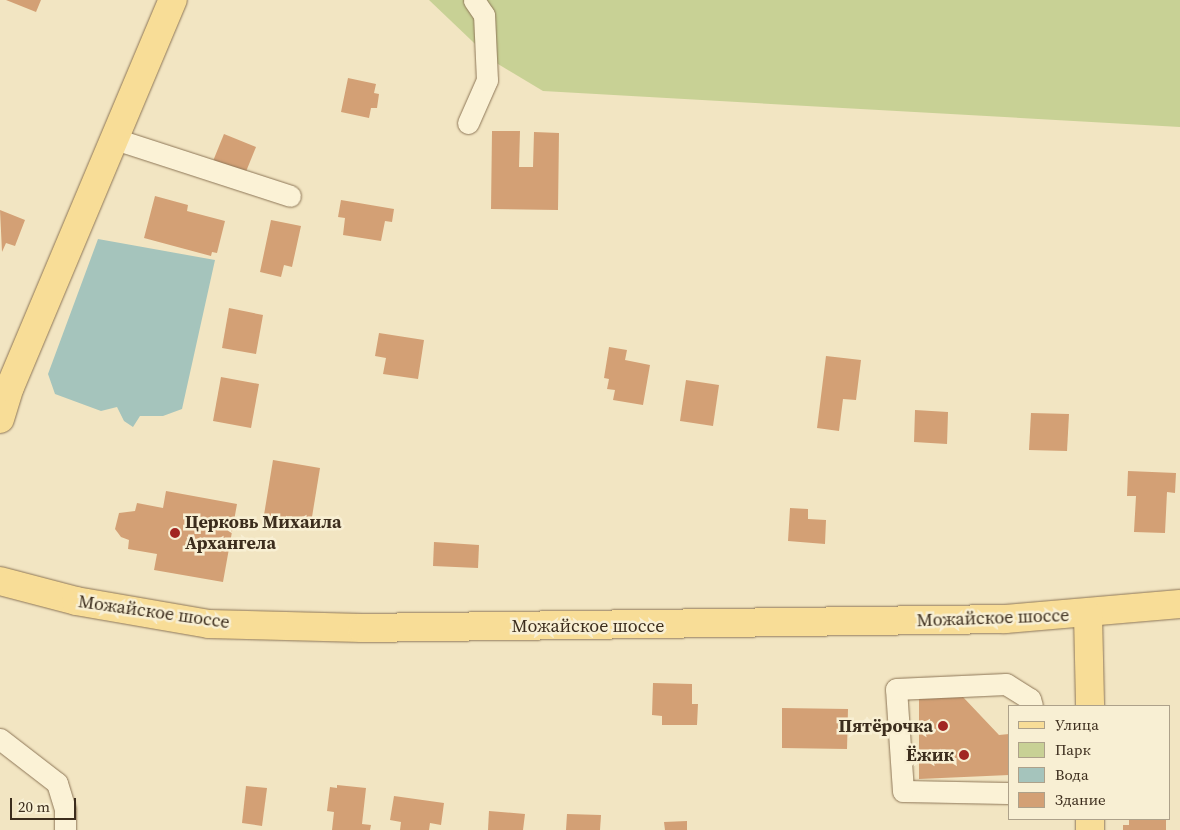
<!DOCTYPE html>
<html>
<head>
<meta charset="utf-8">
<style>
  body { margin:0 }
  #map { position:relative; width:1180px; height:830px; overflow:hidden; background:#f2e5c2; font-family:"Source Serif 4",serif }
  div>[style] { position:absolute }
  .green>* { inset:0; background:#c8d195 }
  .water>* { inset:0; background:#a5c4bc }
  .building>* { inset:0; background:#d3a075 }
  .roads { filter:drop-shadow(0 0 1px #8d7657) drop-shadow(0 0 1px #8d7657) }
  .minor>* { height:21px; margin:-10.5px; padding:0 10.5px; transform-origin:10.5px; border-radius:10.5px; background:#fbf2d6 }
  .major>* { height:28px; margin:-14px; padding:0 14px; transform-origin:14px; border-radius:14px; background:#f8dd97 }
  .dots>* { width:14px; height:14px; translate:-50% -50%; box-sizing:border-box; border:2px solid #f8efd3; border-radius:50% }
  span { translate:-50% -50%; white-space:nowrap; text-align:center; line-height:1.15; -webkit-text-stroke:5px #f8efd3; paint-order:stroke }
  .poi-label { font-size:18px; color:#3c2d1d; font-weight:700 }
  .left { translate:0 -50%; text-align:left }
  .right { translate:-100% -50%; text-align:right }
  .street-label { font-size:18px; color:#3c2d1d }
  .legend { position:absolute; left:1008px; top:705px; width:162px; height:115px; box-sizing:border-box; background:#f8efd3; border:1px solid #ada18a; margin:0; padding:6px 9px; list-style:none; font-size:15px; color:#3c2d1d }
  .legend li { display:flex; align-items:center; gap:10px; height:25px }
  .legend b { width:25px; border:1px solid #ada18a }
  .scale { position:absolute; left:10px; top:798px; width:66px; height:22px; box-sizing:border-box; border:2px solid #3c2d1d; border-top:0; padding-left:6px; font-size:15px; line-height:18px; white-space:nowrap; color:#3c2d1d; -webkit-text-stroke:4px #f8efd3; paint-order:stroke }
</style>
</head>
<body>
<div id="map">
  <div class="green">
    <i style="clip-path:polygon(429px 0,1180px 0,1180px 127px,543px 91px,493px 61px)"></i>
  </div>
  <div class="water">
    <i style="clip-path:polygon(98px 239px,215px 260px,182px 409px,163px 416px,140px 416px,133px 427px,124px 421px,117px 407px,101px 411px,55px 394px,48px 374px)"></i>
  </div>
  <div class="building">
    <i style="clip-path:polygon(6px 0,41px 0,36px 12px)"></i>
    <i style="clip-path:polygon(348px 78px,376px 84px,374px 93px,379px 94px,377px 108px,371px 108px,369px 118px,341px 112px)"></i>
    <i style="clip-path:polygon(492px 131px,520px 131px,519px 167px,533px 167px,534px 132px,559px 133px,558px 210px,491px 209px)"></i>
    <i style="clip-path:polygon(224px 134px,256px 147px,245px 174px,213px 161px)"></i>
    <i style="clip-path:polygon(155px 196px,188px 205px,187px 211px,225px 221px,217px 253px,212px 252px,211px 256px,144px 238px)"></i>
    <i style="clip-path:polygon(341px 200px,394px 209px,392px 222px,385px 221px,381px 241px,343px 235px,345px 218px,338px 217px)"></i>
    <i style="clip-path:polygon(0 210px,25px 220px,15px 246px,6px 243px,2px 252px)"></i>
    <i style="clip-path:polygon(271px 220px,301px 226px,292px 267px,284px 265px,281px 277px,260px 272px)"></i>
    <i style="clip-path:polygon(229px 308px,263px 315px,256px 354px,222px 348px)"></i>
    <i style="clip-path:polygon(379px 333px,424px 340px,418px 379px,383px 374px,386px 358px,375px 356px)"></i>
    <i style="clip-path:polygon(609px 347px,627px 350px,625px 360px,650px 365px,643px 405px,613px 400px,615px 390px,607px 389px,609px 379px,604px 378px)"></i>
    <i style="clip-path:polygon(826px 356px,861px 360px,856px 400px,843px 399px,839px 431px,817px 428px)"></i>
    <i style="clip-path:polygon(221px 377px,259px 384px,251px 428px,213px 421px)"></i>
    <i style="clip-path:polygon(686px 380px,719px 385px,713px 426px,680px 421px)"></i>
    <i style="clip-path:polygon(915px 410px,948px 412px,947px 444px,914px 442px)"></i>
    <i style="clip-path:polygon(1031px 413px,1069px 414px,1067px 451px,1029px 450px)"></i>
    <i style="clip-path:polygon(273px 460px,320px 468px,311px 523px,264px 515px)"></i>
    <i style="clip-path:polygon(1128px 471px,1176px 473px,1175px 493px,1167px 492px,1165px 533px,1134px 532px,1136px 496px,1127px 496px)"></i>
    <i style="clip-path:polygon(166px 491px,237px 504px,223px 582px,154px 570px,157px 554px,128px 549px,129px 540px,121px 537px,115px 529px,119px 513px,135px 511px,137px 503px,163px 508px)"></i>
    <i style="clip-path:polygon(790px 508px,808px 509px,808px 519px,826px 520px,825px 544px,788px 541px)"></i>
    <i style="clip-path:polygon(434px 542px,479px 545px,478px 568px,433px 566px)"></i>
    <i style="clip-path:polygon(653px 683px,692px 684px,692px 704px,698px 704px,697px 725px,662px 725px,662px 716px,652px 715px)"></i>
    <i style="clip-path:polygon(963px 697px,999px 735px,1009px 734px,1009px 775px,919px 779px,919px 699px)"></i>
    <i style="clip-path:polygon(782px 708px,848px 709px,847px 749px,782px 748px)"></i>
    <i style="clip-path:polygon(337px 785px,366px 788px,362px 824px,371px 825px,370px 830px,332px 830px,334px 812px,327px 811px,330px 787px,337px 788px)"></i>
    <i style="clip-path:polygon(246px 786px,267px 788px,262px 826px,242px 823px)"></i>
    <i style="clip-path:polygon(394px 796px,444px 803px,441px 825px,430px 823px,429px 830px,400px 830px,401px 822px,390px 820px)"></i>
    <i style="clip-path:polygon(489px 811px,525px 814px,523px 830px,488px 830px)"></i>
    <i style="clip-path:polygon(567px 814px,601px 815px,600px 830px,566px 830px)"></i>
    <i style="clip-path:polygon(1129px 819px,1166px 819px,1166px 830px,1123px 830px,1123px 825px,1129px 825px)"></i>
    <i style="clip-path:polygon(687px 821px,687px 830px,665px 830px,664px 822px)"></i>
  </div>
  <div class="roads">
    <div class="minor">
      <i style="left:468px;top:123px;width:47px;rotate:-66.2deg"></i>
      <i style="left:487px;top:80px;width:65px;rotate:-92.6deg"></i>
      <i style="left:484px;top:15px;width:18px;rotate:-124deg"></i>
      <i style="left:115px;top:139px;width:184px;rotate:18deg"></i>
      <i style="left:0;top:739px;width:72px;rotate:37.7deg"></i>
      <i style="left:57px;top:783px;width:28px;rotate:73deg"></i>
      <i style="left:65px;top:810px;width:20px;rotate:90deg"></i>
      <i style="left:1009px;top:793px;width:106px;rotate:-178.9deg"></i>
      <i style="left:903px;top:791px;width:102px;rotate:-93.9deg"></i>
      <i style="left:896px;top:689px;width:110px;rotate:-2.6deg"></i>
      <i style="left:1006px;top:684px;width:28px;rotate:32deg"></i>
      <i style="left:1030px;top:699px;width:7px;rotate:74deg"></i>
    </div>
    <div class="major">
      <i style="left:0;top:419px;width:34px;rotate:-73deg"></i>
      <i style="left:10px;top:387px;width:420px;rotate:-67.2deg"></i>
      <i style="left:0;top:581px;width:79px;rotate:14.7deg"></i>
      <i style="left:76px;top:601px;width:135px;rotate:9.8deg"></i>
      <i style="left:209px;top:624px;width:153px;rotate:1.5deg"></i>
      <i style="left:362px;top:628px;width:643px;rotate:-0.8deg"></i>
      <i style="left:1005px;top:619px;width:176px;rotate:-4.9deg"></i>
      <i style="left:1088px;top:615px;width:91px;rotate:88.7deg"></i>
      <i style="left:1090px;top:819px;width:11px;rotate:90deg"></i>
    </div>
  </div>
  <div class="dots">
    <i style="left:175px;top:533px;background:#a22622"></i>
    <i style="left:943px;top:726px;background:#a22622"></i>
    <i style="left:964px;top:755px;background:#a22622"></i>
  </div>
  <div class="poi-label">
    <span class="left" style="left:185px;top:533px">Церковь Михаила<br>Архангела</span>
    <span class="right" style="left:933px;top:726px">Пятёрочка</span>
    <span class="right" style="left:954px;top:755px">Ёжик</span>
  </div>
  <div class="street-label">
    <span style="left:154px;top:612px;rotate:8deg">Можайское шоссе</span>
    <span style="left:993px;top:618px;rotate:-2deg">Можайское шоссе</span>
    <span style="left:588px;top:626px">Можайское шоссе</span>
  </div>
  <ul class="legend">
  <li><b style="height:6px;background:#f8dd97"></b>Улица</li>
  <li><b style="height:14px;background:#c8d195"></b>Парк</li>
  <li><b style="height:14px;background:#a5c4bc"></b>Вода</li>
  <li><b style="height:14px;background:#d3a075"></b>Здание</li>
  </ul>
  <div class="scale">20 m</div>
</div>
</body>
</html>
